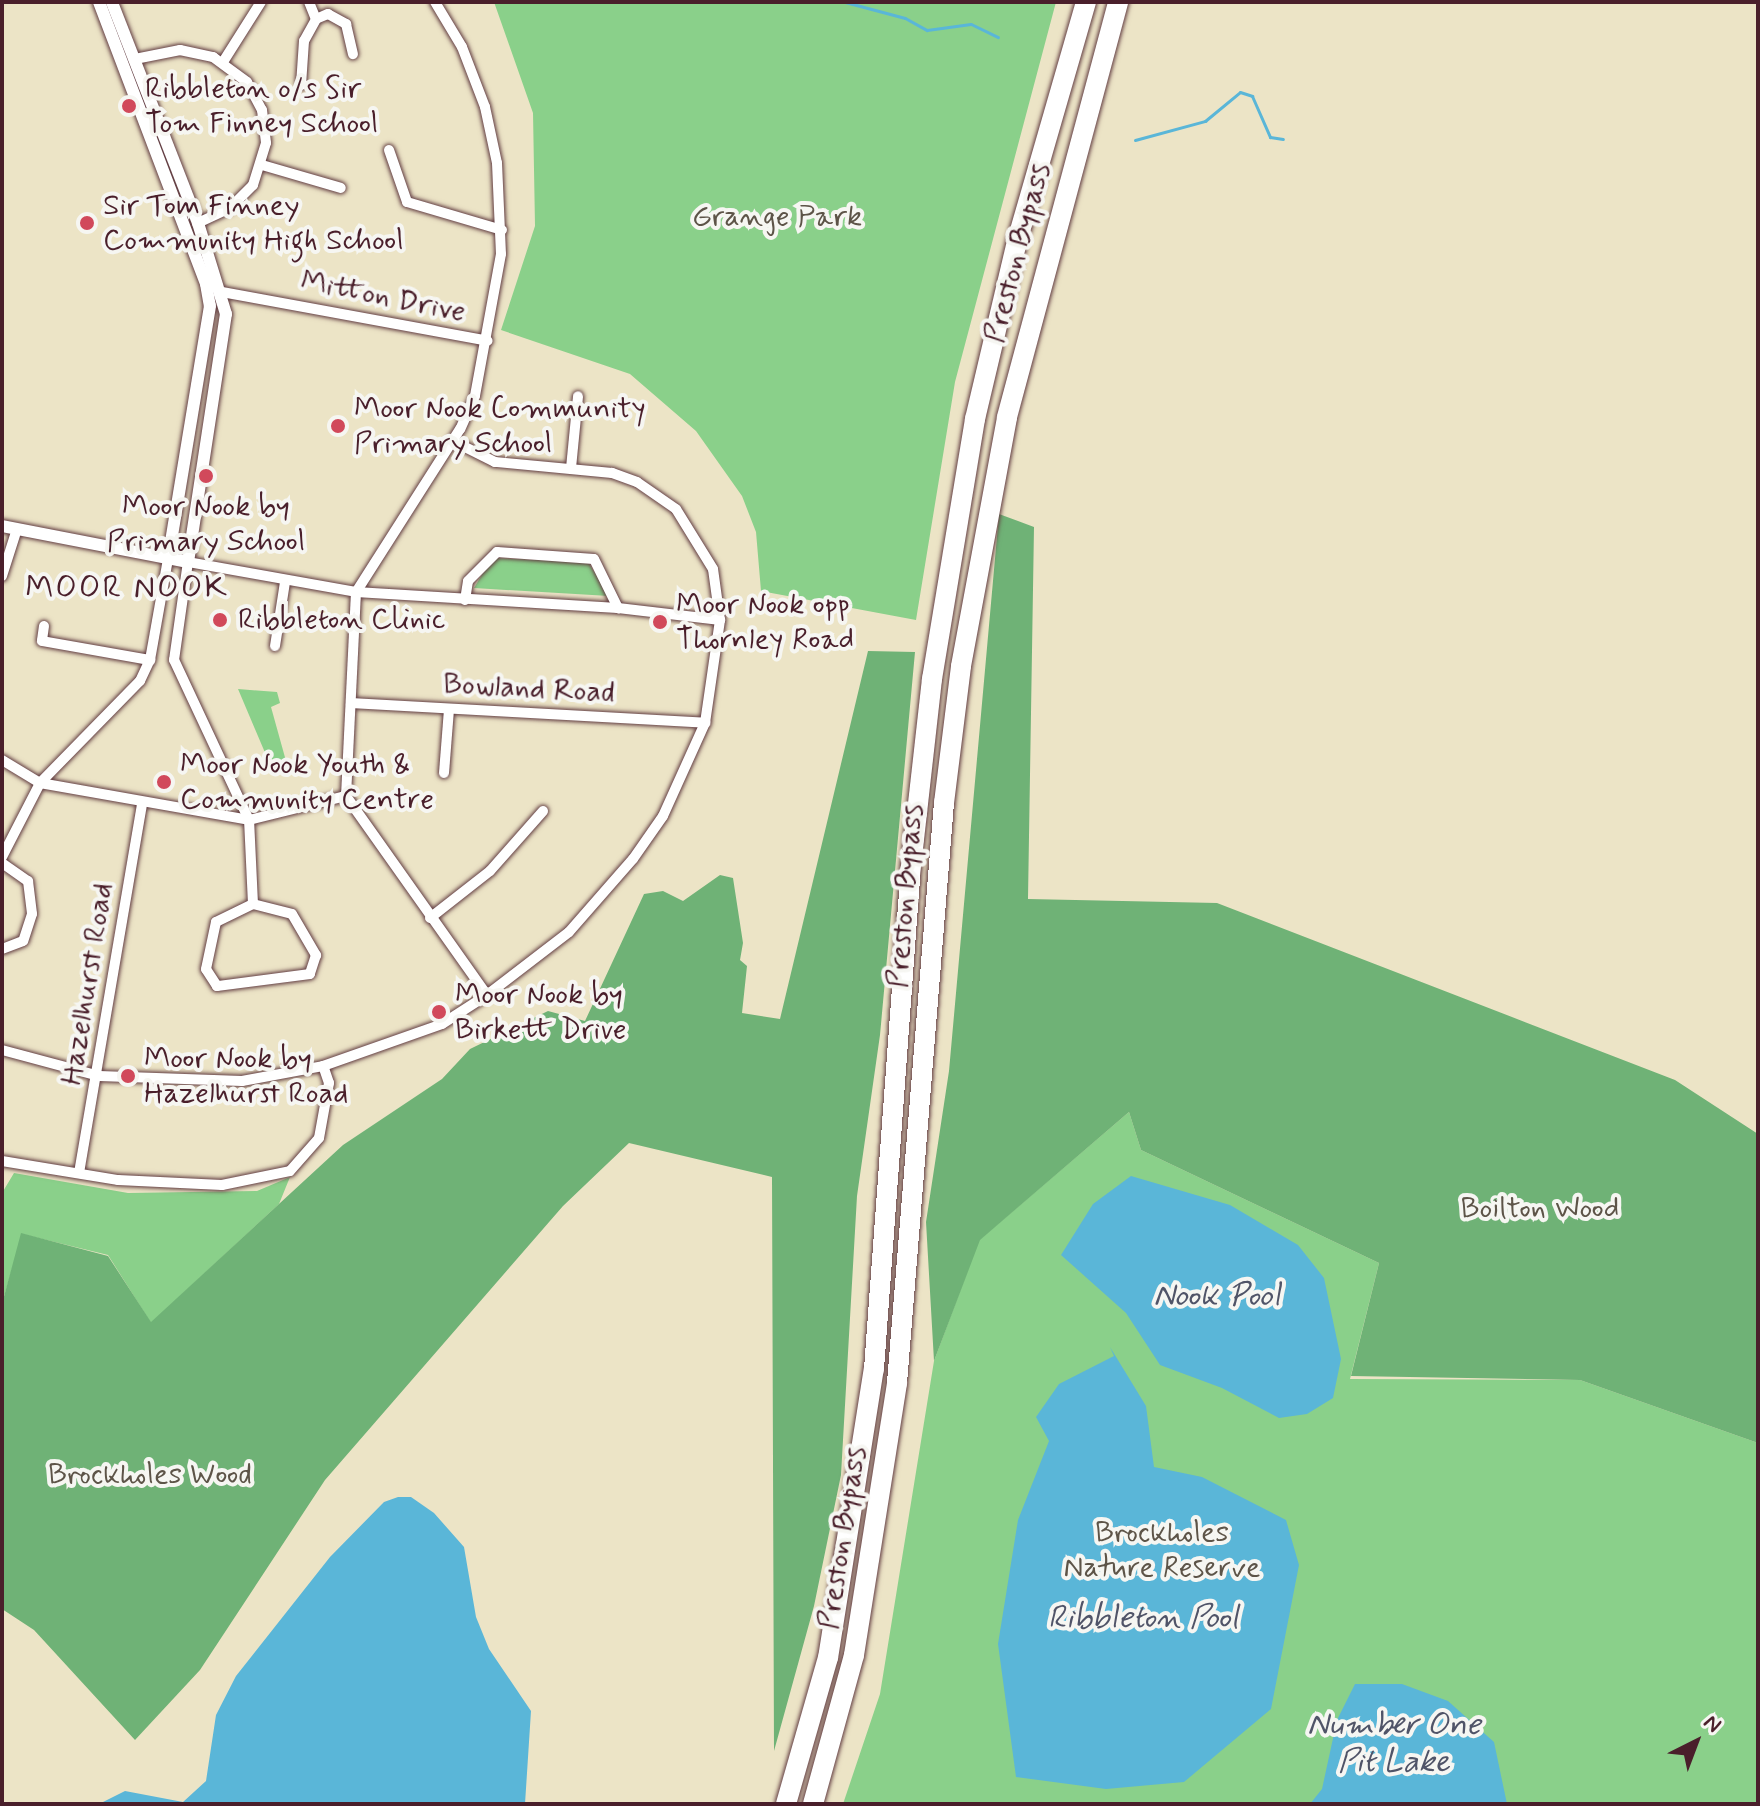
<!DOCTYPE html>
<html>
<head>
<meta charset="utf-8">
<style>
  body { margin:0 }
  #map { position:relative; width:1760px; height:1806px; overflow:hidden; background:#ece4c6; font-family:Mynerve,sans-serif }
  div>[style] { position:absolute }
  .green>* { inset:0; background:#8ad08a }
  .forest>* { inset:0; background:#6fb276 }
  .water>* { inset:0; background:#5ab6d8 }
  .stream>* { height:3px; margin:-1.5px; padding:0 1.5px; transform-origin:1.5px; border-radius:1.5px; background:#5ab6d8 }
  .roads { filter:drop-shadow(0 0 2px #623d42) drop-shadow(0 0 2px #623d42) }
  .minor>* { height:10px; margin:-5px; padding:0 5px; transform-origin:5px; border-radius:5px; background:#fff }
  .tertiary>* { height:12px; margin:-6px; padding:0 6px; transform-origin:6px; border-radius:6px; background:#fff }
  .motorway>* { height:20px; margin:-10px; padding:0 10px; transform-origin:10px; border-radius:10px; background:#fff }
  .dots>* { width:22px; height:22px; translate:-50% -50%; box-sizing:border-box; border:4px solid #f6f6f2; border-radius:50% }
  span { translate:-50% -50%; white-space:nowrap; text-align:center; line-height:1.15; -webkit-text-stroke:8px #f6f6f2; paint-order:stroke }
  .poi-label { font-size:30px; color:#4a1f2b }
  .left { translate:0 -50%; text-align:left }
  .park-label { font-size:30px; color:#5d5448 }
  .street-label { font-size:30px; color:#4a1f2b }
  .neighbourhood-label { font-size:32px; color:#4a1f2b; letter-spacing:2px }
  .water-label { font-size:32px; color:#505468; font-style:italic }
  .frame { position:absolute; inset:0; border:4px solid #4a1f2b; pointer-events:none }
  .north { position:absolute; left:1656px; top:1702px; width:80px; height:80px; -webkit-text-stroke:6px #f6f6f2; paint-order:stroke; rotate:42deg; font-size:22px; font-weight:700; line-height:32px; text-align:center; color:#4a1f2b }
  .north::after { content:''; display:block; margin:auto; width:28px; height:36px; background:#4a1f2b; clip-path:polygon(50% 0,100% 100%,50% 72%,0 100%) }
</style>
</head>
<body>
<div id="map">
  <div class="green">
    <i style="clip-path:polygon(494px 2px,1056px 2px,955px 382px,916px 620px,761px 591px,756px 532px,742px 496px,696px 431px,630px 374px,501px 330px,535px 226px,533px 113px)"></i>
    <i style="clip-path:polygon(492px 558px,588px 562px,609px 596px,474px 588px)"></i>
    <i style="clip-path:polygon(238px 689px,277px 692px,280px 703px,271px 707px,286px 761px,269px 762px)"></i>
    <i style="clip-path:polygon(1129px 1112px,1141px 1150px,1379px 1263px,1350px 1379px,1580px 1380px,1758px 1443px,1758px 1804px,843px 1804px,880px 1694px,934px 1361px,979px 1240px)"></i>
    <i style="clip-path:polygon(14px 1173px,128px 1193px,257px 1191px,290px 1177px,279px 1204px,151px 1323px,108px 1255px,22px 1234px,2px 1304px,2px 1193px)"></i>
  </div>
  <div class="forest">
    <i style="clip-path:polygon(999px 514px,1034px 527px,1028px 899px,1217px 903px,1675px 1080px,1758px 1134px,1758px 1443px,1580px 1380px,1351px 1376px,1379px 1263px,1141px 1150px,1129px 1112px,980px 1240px,934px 1361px,926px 1222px,949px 1071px)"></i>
    <i style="clip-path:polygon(868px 651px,915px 652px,880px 1035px,857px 1196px,841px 1475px,814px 1606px,774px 1751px,772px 1177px,629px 1143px,563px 1206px,325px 1480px,200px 1670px,135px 1740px,34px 1630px,2px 1609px,2px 1304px,21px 1233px,108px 1256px,151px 1322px,343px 1145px,442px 1079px,470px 1049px,548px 1011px,585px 1021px,644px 894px,663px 891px,683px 901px,720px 875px,733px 878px,743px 943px,740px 960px,747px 966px,742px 1013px,780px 1019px)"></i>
  </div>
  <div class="water">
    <i style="clip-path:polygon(1131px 1176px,1230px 1205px,1298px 1245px,1324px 1278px,1341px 1359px,1333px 1398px,1307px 1414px,1279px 1418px,1222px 1388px,1160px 1365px,1126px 1313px,1061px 1255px,1093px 1204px)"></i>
    <i style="clip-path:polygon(1110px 1347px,1146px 1406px,1154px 1467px,1202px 1477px,1286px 1520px,1299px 1565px,1271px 1709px,1184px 1782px,1106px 1789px,1016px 1777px,998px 1644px,1018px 1520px,1049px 1441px,1036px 1417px,1059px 1384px,1114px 1356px)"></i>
    <i style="clip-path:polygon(398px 1497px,411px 1497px,434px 1513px,464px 1547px,476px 1617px,489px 1649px,531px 1711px,525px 1804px,99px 1804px,125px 1791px,183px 1802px,206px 1781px,216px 1715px,236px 1676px,330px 1557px,384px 1502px)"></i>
    <i style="clip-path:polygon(1355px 1684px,1402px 1684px,1448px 1701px,1494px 1742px,1507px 1804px,1310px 1804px,1322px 1789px,1337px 1720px)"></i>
  </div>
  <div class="stream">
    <i style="left:845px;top:2px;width:62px;rotate:14.9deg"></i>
    <i style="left:905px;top:18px;width:25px;rotate:29deg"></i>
    <i style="left:927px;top:30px;width:44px;rotate:-7.8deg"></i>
    <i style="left:971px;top:24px;width:30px;rotate:26deg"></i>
    <i style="left:1135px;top:140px;width:73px;rotate:-15.2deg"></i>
    <i style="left:1205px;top:121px;width:45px;rotate:-39.6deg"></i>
    <i style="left:1240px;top:92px;width:13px;rotate:18deg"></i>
    <i style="left:1252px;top:96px;width:45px;rotate:66.3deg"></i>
    <i style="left:1270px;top:137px;width:13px;rotate:9deg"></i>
  </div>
  <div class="roads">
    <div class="minor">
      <i style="left:309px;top:2px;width:18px;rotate:68deg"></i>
      <i style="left:316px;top:19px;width:13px;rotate:-23deg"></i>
      <i style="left:328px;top:14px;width:21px;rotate:29deg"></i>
      <i style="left:346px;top:24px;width:31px;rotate:77deg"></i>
      <i style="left:435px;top:2px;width:52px;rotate:59deg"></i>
      <i style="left:462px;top:47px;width:64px;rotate:69deg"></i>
      <i style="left:485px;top:107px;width:57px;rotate:77.9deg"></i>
      <i style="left:497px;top:163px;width:91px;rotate:87.5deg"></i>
      <i style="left:501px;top:254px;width:144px;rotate:100.4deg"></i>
      <i style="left:475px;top:396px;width:36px;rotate:114deg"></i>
      <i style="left:460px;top:429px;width:193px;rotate:122.5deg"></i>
      <i style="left:356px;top:592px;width:204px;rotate:92.8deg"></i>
      <i style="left:346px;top:796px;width:244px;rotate:54.7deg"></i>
      <i style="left:135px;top:59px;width:46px;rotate:-11.3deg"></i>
      <i style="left:180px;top:50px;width:34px;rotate:12deg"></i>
      <i style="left:213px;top:57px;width:42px;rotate:36.3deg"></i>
      <i style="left:247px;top:82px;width:32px;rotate:62deg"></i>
      <i style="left:262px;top:110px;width:33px;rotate:83deg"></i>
      <i style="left:266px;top:143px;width:44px;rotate:107.2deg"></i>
      <i style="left:253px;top:185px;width:33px;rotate:135deg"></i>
      <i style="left:230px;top:208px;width:35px;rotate:155deg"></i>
      <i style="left:223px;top:62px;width:71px;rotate:-57.7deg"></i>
      <i style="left:301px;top:85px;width:44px;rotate:-86.1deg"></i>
      <i style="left:304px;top:41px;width:25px;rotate:-61deg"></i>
      <i style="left:389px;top:150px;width:55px;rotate:70.9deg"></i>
      <i style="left:407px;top:202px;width:99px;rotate:16.4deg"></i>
      <i style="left:262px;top:165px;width:82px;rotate:16.2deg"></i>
      <i style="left:222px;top:292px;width:270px;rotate:10.4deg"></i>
      <i style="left:571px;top:468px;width:72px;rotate:-84.4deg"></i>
      <i style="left:2px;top:576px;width:49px;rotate:-72.3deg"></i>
      <i style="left:465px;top:600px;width:19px;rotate:-81deg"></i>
      <i style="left:468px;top:581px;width:41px;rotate:-45deg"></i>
      <i style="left:497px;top:552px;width:97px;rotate:4.1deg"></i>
      <i style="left:594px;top:559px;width:55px;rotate:63.9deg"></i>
      <i style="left:44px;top:626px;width:15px;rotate:98deg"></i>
      <i style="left:42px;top:641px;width:110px;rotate:10deg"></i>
      <i style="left:275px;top:646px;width:65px;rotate:-81.1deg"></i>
      <i style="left:351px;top:703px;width:355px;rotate:3.2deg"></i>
      <i style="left:2px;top:760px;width:44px;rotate:31.2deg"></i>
      <i style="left:40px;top:783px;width:212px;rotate:10deg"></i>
      <i style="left:249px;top:820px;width:100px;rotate:-13.9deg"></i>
      <i style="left:444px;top:773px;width:63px;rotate:-85.5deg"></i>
      <i style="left:2px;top:857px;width:83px;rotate:-62.8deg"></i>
      <i style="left:40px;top:783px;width:143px;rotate:-45.6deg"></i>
      <i style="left:140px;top:681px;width:23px;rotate:-65deg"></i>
      <i style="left:150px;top:660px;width:103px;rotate:-79.9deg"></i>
      <i style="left:2px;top:863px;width:32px;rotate:35deg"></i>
      <i style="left:28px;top:881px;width:33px;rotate:83deg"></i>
      <i style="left:32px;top:914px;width:28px;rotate:108deg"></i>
      <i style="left:23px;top:941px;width:22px;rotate:159deg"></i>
      <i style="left:253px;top:904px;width:84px;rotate:-92.7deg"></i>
      <i style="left:249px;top:820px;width:177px;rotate:-115.1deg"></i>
      <i style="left:174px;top:660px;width:99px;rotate:-81.9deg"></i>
      <i style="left:188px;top:562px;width:171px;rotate:10.1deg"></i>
      <i style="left:356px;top:592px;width:262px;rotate:3.5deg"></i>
      <i style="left:618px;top:608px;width:103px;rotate:6.7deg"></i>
      <i style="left:253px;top:904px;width:40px;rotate:14.4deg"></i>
      <i style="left:292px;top:914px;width:48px;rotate:59.7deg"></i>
      <i style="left:316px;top:955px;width:20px;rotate:108deg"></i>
      <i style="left:310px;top:974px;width:94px;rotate:172.6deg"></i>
      <i style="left:217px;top:986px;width:20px;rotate:-123deg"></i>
      <i style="left:206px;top:969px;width:48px;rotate:-78deg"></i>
      <i style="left:216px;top:922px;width:41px;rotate:-25.9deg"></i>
      <i style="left:430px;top:918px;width:76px;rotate:-38.1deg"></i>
      <i style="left:490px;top:871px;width:80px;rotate:-48.5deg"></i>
      <i style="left:2px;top:1050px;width:100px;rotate:15deg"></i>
      <i style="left:99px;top:1076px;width:143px;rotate:2deg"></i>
      <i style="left:242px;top:1081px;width:82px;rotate:-10.5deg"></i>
      <i style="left:323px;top:1066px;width:126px;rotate:-19.4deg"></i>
      <i style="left:442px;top:1024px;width:54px;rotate:-32.8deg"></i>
      <i style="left:487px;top:995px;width:103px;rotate:-37.5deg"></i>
      <i style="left:569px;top:932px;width:97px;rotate:-48.8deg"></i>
      <i style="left:633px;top:859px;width:52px;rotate:-55.1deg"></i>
      <i style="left:663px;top:816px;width:102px;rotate:-65.7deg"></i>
      <i style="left:705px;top:723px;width:104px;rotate:-81.7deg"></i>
      <i style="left:720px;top:620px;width:51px;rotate:-97.8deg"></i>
      <i style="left:713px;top:569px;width:70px;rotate:-121.7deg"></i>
      <i style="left:676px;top:509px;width:47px;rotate:-145.3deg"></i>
      <i style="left:637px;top:482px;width:27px;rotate:-160deg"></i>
      <i style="left:612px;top:473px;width:118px;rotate:-174.6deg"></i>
      <i style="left:495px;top:462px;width:47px;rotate:-153.4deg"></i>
      <i style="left:2px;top:1161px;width:118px;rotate:9.3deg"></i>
      <i style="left:118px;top:1180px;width:104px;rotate:2.8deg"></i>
      <i style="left:222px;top:1185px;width:69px;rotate:-11.6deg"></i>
      <i style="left:290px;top:1171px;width:44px;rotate:-48.7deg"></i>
      <i style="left:319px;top:1138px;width:56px;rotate:-79.7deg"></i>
      <i style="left:329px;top:1083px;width:18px;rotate:-109deg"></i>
      <i style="left:79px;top:1173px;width:375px;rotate:-80.3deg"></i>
    </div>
    <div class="tertiary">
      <i style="left:99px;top:2px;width:302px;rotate:69.2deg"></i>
      <i style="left:206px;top:284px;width:22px;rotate:80deg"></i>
      <i style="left:210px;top:306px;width:256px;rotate:99.4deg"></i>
      <i style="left:2px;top:526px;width:189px;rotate:11deg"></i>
      <i style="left:188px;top:562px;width:251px;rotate:-81.3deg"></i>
      <i style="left:226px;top:314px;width:95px;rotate:-107.1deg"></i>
      <i style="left:198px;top:223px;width:237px;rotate:-111.3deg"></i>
    </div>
    <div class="motorway">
      <i style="left:786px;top:1804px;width:152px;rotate:-74deg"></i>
      <i style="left:828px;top:1658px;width:293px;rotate:-81deg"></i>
      <i style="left:874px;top:1369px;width:495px;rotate:-85.8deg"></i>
      <i style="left:910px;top:875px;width:197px;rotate:-83.6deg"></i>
      <i style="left:932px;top:679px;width:264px;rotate:-80.6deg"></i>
      <i style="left:975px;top:419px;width:183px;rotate:-76.7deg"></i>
      <i style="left:1017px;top:241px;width:249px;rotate:-73.9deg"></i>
      <i style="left:813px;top:1804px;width:155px;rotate:-74.6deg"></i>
      <i style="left:854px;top:1655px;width:275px;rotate:-81deg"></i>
      <i style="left:897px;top:1383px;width:582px;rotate:-85.37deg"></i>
      <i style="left:944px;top:803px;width:138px;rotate:-82.9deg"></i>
      <i style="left:961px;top:666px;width:253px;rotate:-79.5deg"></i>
      <i style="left:1007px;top:417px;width:430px;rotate:-75deg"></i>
    </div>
  </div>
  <div class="dots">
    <i style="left:129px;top:106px;background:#d1495b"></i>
    <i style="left:87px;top:223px;background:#d1495b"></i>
    <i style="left:338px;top:426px;background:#d1495b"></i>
    <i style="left:206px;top:476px;background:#d1495b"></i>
    <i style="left:220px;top:620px;background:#d1495b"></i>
    <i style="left:660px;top:622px;background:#d1495b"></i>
    <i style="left:164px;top:782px;background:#d1495b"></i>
    <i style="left:439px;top:1012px;background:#d1495b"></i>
    <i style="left:128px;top:1076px;background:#d1495b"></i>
  </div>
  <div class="poi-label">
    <span class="left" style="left:145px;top:106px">Ribbleton o/s Sir<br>Tom Finney School</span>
    <span class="left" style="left:103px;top:223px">Sir Tom Finney<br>Community High School</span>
    <span class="left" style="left:354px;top:426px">Moor Nook Community<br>Primary School</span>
    <span style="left:206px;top:524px">Moor Nook by<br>Primary School</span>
    <span class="left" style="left:676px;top:622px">Moor Nook opp<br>Thornley Road</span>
    <span class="left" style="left:238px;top:620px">Ribbleton Clinic</span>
    <span class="left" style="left:180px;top:782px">Moor Nook Youth &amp;<br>Community Centre</span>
    <span class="left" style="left:455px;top:1012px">Moor Nook by<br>Birkett Drive</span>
    <span class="left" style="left:144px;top:1076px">Moor Nook by<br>Hazelhurst Road</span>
  </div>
  <div class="park-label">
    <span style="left:777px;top:217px">Grange Park</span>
    <span style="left:1540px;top:1209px">Boilton Wood</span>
    <span style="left:150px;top:1475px">Brockholes Wood</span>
    <span style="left:1162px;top:1550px">Brockholes<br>Nature Reserve</span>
  </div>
  <div class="street-label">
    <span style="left:1018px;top:253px;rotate:-75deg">Preston Bypass</span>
    <span style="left:383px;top:297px;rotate:11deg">Mitton Drive</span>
    <span style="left:529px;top:689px;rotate:3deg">Bowland Road</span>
    <span style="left:906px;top:896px;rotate:-85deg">Preston Bypass</span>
    <span style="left:88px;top:984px;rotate:-81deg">Hazelhurst Road</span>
    <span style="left:843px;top:1538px;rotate:-81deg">Preston Bypass</span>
  </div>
  <div class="neighbourhood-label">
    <span style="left:127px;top:588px">MOOR NOOK</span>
  </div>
  <div class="water-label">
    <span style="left:1217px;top:1296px">Nook Pool</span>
    <span style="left:1143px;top:1618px">Ribbleton Pool</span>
    <span style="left:1394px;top:1744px">Number One<br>Pit Lake</span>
  </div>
  <div class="frame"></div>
  <div class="north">N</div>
</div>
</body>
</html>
